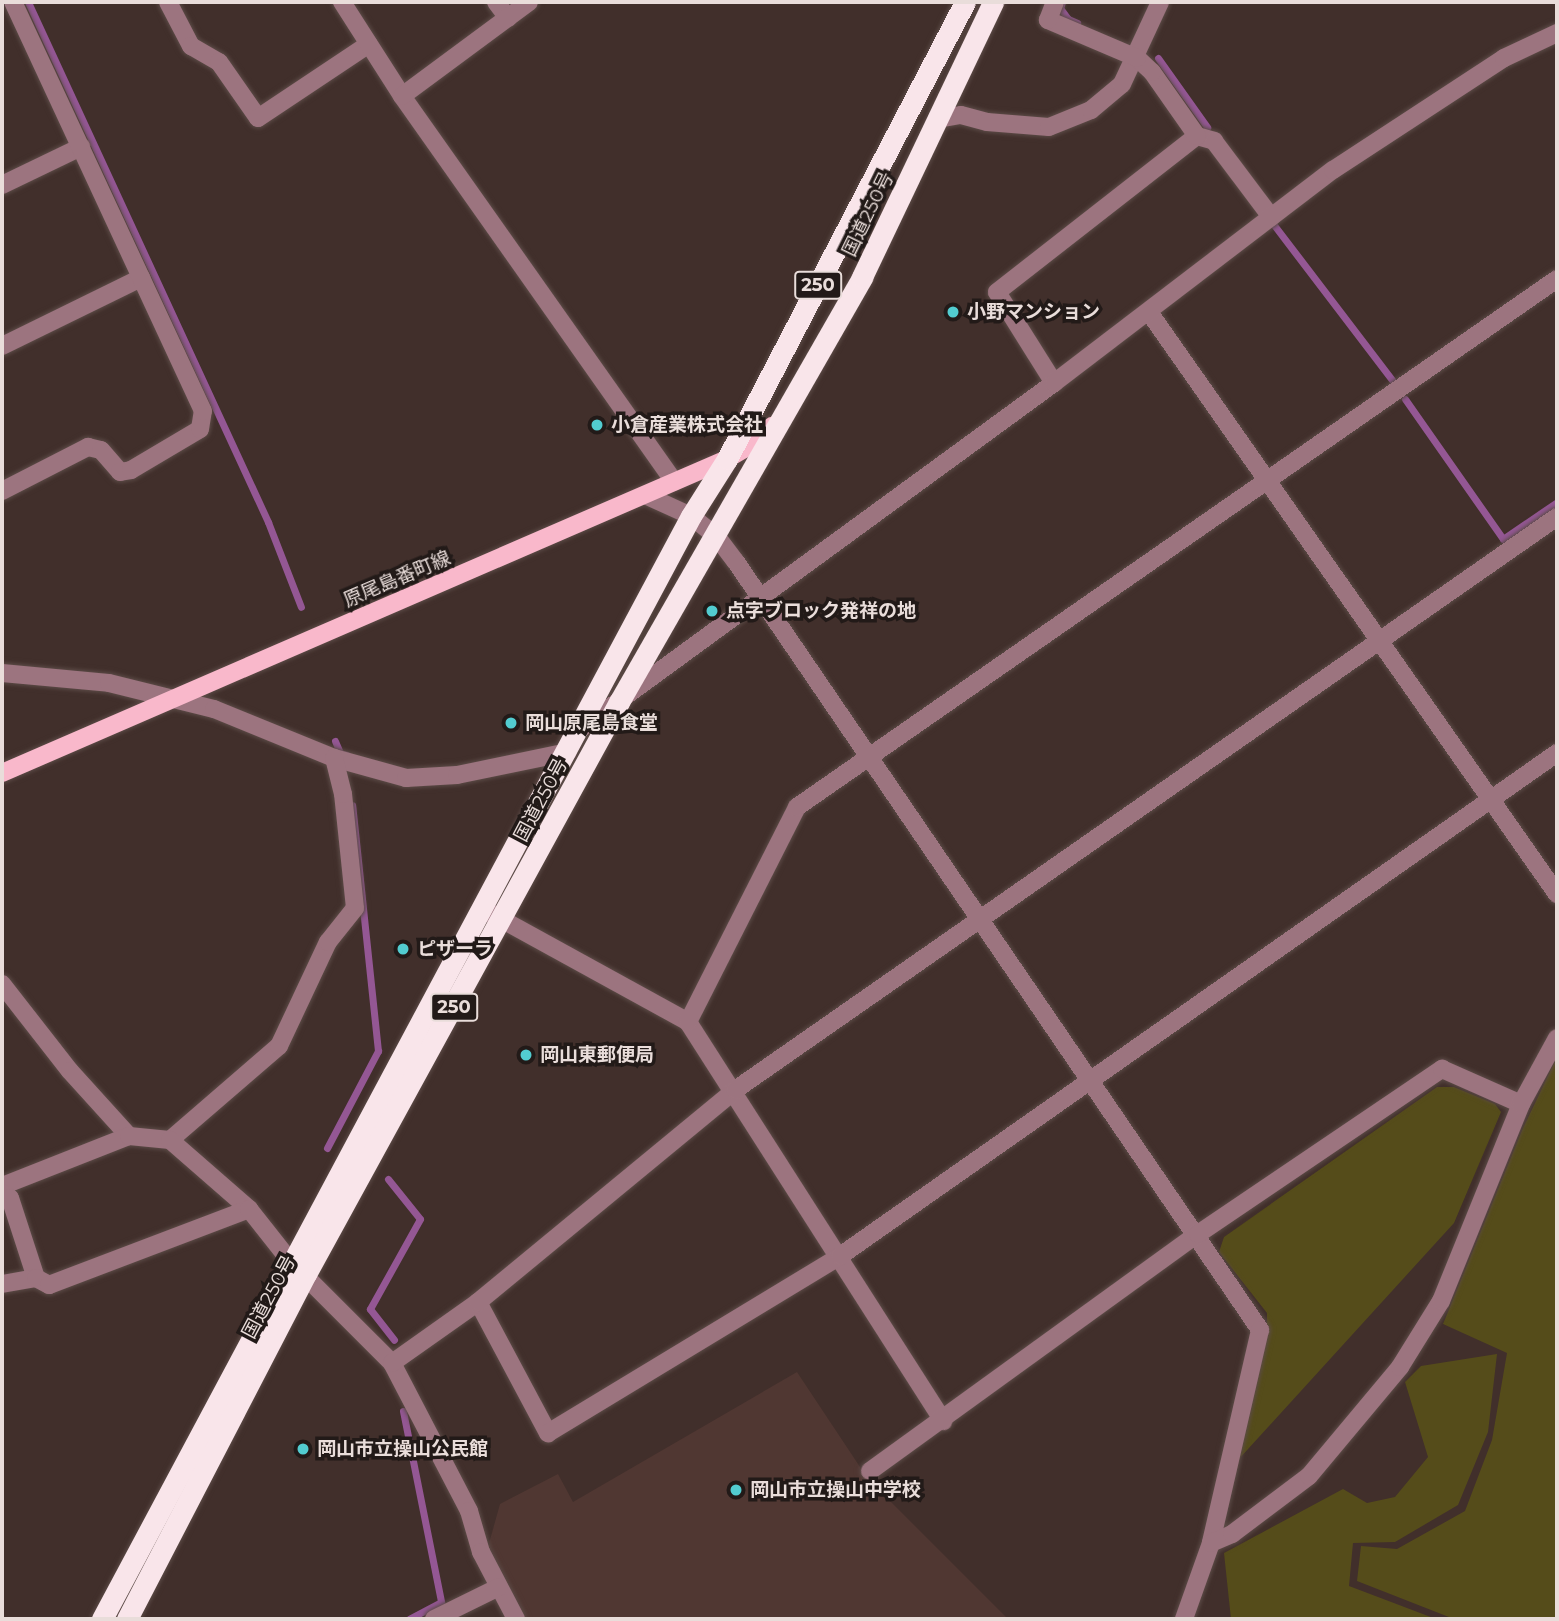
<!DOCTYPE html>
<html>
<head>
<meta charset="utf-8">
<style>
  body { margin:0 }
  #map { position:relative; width:1559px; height:1621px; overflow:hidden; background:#412f2b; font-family:Montserrat,"Noto Sans JP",sans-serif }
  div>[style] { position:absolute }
  .built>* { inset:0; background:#503732 }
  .green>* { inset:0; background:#554c1a }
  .stream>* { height:7px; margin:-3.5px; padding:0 3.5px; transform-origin:3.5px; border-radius:3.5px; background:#945794 }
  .roads { filter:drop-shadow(0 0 2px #5c4b47) drop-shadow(0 0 2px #5c4b47) }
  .minor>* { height:18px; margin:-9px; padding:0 9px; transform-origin:9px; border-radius:9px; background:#9c747f }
  .major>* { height:18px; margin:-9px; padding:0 9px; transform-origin:9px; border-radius:9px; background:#f9b8cb }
  .highway>* { height:21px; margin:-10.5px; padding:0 10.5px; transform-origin:10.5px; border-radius:10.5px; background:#f9e5ea }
  .dots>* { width:19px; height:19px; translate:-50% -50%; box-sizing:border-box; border:4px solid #221a18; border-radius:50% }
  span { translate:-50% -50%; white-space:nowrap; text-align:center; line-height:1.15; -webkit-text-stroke:7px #221a18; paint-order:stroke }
  .shield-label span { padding:2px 5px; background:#221a18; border:2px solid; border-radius:5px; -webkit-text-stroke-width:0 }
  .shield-label { font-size:18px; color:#e9ddda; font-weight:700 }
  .street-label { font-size:19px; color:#e9ddda }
  .poi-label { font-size:19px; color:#e9ddda; font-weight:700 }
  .left { translate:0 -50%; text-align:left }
  .frame { position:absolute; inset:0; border:4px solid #e9ddda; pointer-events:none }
</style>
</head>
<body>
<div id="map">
  <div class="built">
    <i style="clip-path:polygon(797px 1372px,868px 1479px,1008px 1619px,524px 1619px,488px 1547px,500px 1504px,558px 1474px,573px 1502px)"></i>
  </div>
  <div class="green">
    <i style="clip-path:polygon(1557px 1057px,1557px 1619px,1454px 1619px,1357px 1581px,1361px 1546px,1397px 1549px,1465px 1511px,1492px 1440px,1507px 1353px,1443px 1324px,1523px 1128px)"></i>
    <i style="clip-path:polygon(1437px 1087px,1454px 1087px,1495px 1104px,1501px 1112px,1454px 1223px,1238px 1460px,1267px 1337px,1267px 1313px,1219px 1252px,1224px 1237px)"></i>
    <i style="clip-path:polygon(1497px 1354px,1488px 1432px,1458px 1505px,1395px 1542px,1353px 1543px,1349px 1586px,1436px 1619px,1231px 1619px,1224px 1553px,1343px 1489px,1367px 1503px,1395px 1497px,1428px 1457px,1405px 1382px,1421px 1366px)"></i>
  </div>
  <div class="stream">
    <i style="left:28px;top:2px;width:573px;rotate:65.22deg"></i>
    <i style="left:268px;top:522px;width:91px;rotate:68.8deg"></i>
    <i style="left:1062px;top:2px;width:6px;rotate:108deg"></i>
    <i style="left:1060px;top:8px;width:14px;rotate:54deg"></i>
    <i style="left:1068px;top:19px;width:10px;rotate:24deg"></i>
    <i style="left:1158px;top:58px;width:85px;rotate:54.6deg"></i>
    <i style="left:1274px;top:225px;width:196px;rotate:52.7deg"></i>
    <i style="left:1405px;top:399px;width:171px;rotate:55deg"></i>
    <i style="left:1503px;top:539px;width:65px;rotate:-34.4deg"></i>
    <i style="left:335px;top:741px;width:13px;rotate:67deg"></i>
    <i style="left:340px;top:753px;width:7px;rotate:16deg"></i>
    <i style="left:327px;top:1148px;width:110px;rotate:-62.3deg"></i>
    <i style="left:378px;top:1051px;width:247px;rotate:-96deg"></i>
    <i style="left:388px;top:1179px;width:51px;rotate:51.3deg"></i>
    <i style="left:420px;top:1219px;width:103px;rotate:119.1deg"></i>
    <i style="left:370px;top:1309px;width:39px;rotate:52deg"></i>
    <i style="left:403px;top:1411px;width:195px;rotate:78.7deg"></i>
    <i style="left:441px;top:1602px;width:36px;rotate:152deg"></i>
  </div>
  <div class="roads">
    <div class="minor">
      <i style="left:168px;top:2px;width:50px;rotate:62.4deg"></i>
      <i style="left:191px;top:46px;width:32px;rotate:30deg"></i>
      <i style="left:219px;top:62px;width:68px;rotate:55.1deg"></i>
      <i style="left:258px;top:118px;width:133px;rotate:-33.7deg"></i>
      <i style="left:342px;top:2px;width:112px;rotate:57.4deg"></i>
      <i style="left:402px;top:96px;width:472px;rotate:54.8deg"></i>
      <i style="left:496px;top:2px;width:20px;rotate:53deg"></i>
      <i style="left:402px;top:96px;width:158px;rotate:-36.5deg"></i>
      <i style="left:938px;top:119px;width:23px;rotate:-10deg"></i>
      <i style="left:961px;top:115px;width:27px;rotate:15deg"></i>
      <i style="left:987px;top:122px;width:62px;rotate:4.6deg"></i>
      <i style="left:1049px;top:127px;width:45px;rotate:-22deg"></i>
      <i style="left:1091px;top:110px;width:40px;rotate:-40deg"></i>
      <i style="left:1122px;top:84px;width:90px;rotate:-65.1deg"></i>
      <i style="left:1197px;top:136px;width:18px;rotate:16deg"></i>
      <i style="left:1214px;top:141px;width:95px;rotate:53.1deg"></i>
      <i style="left:2px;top:185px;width:88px;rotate:-25.7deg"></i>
      <i style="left:1149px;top:312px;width:711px;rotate:54.97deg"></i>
      <i style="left:2px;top:346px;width:155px;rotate:-26.1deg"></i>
      <i style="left:1054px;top:383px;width:107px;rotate:-122.1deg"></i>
      <i style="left:997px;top:292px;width:254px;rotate:-38deg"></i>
      <i style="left:1197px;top:136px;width:78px;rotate:-125.1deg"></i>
      <i style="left:1152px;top:72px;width:21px;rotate:-137deg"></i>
      <i style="left:1137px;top:58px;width:97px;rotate:-156.9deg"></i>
      <i style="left:1048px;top:20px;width:19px;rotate:-69deg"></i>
      <i style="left:2px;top:491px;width:97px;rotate:-27.1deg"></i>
      <i style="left:88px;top:447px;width:13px;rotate:13deg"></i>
      <i style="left:101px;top:450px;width:29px;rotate:49deg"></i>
      <i style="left:120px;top:472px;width:11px;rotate:-10deg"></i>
      <i style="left:131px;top:470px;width:80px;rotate:-30.7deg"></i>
      <i style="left:200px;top:429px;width:18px;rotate:-81deg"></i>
      <i style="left:203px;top:411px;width:451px;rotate:-114.9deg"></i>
      <i style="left:645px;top:495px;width:51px;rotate:24.5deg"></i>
      <i style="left:691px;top:516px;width:33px;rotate:39deg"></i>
      <i style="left:717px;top:537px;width:31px;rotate:53deg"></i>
      <i style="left:736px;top:562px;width:930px;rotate:55.69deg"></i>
      <i style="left:1260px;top:1330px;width:219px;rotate:103deg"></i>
      <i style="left:1211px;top:1543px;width:81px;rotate:109.6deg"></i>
      <i style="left:2px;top:673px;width:107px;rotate:5.3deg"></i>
      <i style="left:109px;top:683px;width:108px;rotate:13.9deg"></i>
      <i style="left:214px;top:709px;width:130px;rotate:22.2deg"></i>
      <i style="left:334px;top:758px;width:75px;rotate:15.5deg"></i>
      <i style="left:406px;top:778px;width:51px;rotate:-3.4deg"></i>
      <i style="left:457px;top:775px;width:113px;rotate:-11.7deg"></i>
      <i style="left:579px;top:730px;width:588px;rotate:-36.15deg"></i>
      <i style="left:1054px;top:383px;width:351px;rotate:-37.4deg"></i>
      <i style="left:1333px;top:170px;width:204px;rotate:-33.2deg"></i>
      <i style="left:1504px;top:58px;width:59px;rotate:-25.3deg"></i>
      <i style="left:490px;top:913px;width:226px;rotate:28.8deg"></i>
      <i style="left:688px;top:1022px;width:474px;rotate:57.4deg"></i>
      <i style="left:2px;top:984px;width:110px;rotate:52deg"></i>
      <i style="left:70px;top:1071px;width:88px;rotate:47.8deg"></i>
      <i style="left:688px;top:1022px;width:241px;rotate:-63.1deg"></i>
      <i style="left:797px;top:807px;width:925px;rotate:-34.79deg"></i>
      <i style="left:170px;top:1140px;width:144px;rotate:-40.8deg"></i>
      <i style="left:279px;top:1046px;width:115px;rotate:-64.8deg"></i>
      <i style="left:328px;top:942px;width:43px;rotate:-51.5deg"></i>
      <i style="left:355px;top:908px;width:115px;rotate:-96deg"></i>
      <i style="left:343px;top:794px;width:37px;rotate:-104deg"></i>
      <i style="left:2px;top:1186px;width:136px;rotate:-21.5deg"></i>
      <i style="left:129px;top:1136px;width:41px;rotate:5.6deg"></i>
      <i style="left:170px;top:1140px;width:105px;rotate:41.1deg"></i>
      <i style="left:2px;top:1193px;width:9px;rotate:32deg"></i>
      <i style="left:10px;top:1198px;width:84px;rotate:72deg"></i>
      <i style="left:2px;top:1284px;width:35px;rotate:-10deg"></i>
      <i style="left:36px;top:1278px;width:15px;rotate:28deg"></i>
      <i style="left:49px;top:1285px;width:214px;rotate:-20.8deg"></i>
      <i style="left:249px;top:1209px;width:66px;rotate:51.7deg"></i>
      <i style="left:290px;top:1261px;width:144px;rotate:45deg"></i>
      <i style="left:392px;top:1363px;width:167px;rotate:62.5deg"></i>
      <i style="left:469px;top:1511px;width:43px;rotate:73.7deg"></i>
      <i style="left:481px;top:1552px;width:76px;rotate:62.4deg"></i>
      <i style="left:478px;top:1302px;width:149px;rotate:61.9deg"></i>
      <i style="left:548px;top:1433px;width:341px;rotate:-31.2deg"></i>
      <i style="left:840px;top:1256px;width:876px;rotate:-35.05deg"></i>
      <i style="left:392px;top:1363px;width:105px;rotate:-35.3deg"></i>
      <i style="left:478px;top:1302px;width:333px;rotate:-39.5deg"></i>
      <i style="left:735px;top:1090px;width:1002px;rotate:-34.88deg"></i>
      <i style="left:870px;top:1471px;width:405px;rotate:-35.9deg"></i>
      <i style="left:1198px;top:1234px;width:295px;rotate:-34.1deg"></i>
      <i style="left:1442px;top:1069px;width:86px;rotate:23.9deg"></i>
      <i style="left:1211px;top:1543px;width:23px;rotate:-23deg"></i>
      <i style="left:1232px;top:1534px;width:96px;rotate:-37deg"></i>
      <i style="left:1309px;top:1476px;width:142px;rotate:-50.1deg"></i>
      <i style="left:1400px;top:1367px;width:78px;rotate:-58.2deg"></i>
      <i style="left:1441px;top:1301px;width:213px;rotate:-67.9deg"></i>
      <i style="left:1521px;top:1104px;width:75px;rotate:-61.4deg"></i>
      <i style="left:434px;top:1619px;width:72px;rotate:-26.2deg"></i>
    </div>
    <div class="major">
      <i style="left:2px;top:773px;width:790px;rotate:-23.42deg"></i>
      <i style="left:727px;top:459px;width:36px;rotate:-30deg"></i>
      <i style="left:758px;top:441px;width:21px;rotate:-47deg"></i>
    </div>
    <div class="highway">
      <i style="left:102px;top:1619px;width:1250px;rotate:-61.9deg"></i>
      <i style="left:691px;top:516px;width:67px;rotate:-57.7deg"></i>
      <i style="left:727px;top:459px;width:515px;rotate:-62.49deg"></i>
      <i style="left:127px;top:1619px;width:389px;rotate:-62.6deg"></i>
      <i style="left:306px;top:1274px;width:652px;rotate:-61.31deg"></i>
      <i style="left:619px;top:702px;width:490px;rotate:-60.2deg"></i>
      <i style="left:862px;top:277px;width:305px;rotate:-64.5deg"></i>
    </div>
  </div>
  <div class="dots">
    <i style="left:953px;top:312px;background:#52ccd0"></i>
    <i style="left:597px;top:425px;background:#52ccd0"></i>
    <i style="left:712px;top:611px;background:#52ccd0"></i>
    <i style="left:511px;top:723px;background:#52ccd0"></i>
    <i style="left:403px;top:949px;background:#52ccd0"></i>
    <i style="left:526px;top:1055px;background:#52ccd0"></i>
    <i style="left:303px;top:1449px;background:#52ccd0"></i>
    <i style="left:736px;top:1490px;background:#52ccd0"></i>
  </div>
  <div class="shield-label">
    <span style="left:818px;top:285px">250</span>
    <span style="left:454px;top:1007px">250</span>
  </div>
  <div class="street-label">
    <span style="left:868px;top:214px;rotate:-64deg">国道250号</span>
    <span style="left:397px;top:579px;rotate:-23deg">原尾島番町線</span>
    <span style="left:541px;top:800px;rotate:-62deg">国道250号</span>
    <span style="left:269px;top:1297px;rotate:-62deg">国道250号</span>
  </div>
  <div class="poi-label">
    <span class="left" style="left:967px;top:312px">小野マンション</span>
    <span class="left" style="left:611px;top:425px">小倉産業株式会社</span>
    <span class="left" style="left:726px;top:611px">点字ブロック発祥の地</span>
    <span class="left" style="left:525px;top:723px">岡山原尾島食堂</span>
    <span class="left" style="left:417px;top:949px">ピザーラ</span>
    <span class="left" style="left:540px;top:1055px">岡山東郵便局</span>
    <span class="left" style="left:317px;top:1449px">岡山市立操山公民館</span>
    <span class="left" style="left:750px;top:1490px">岡山市立操山中学校</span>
  </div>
  <div class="frame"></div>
</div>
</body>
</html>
